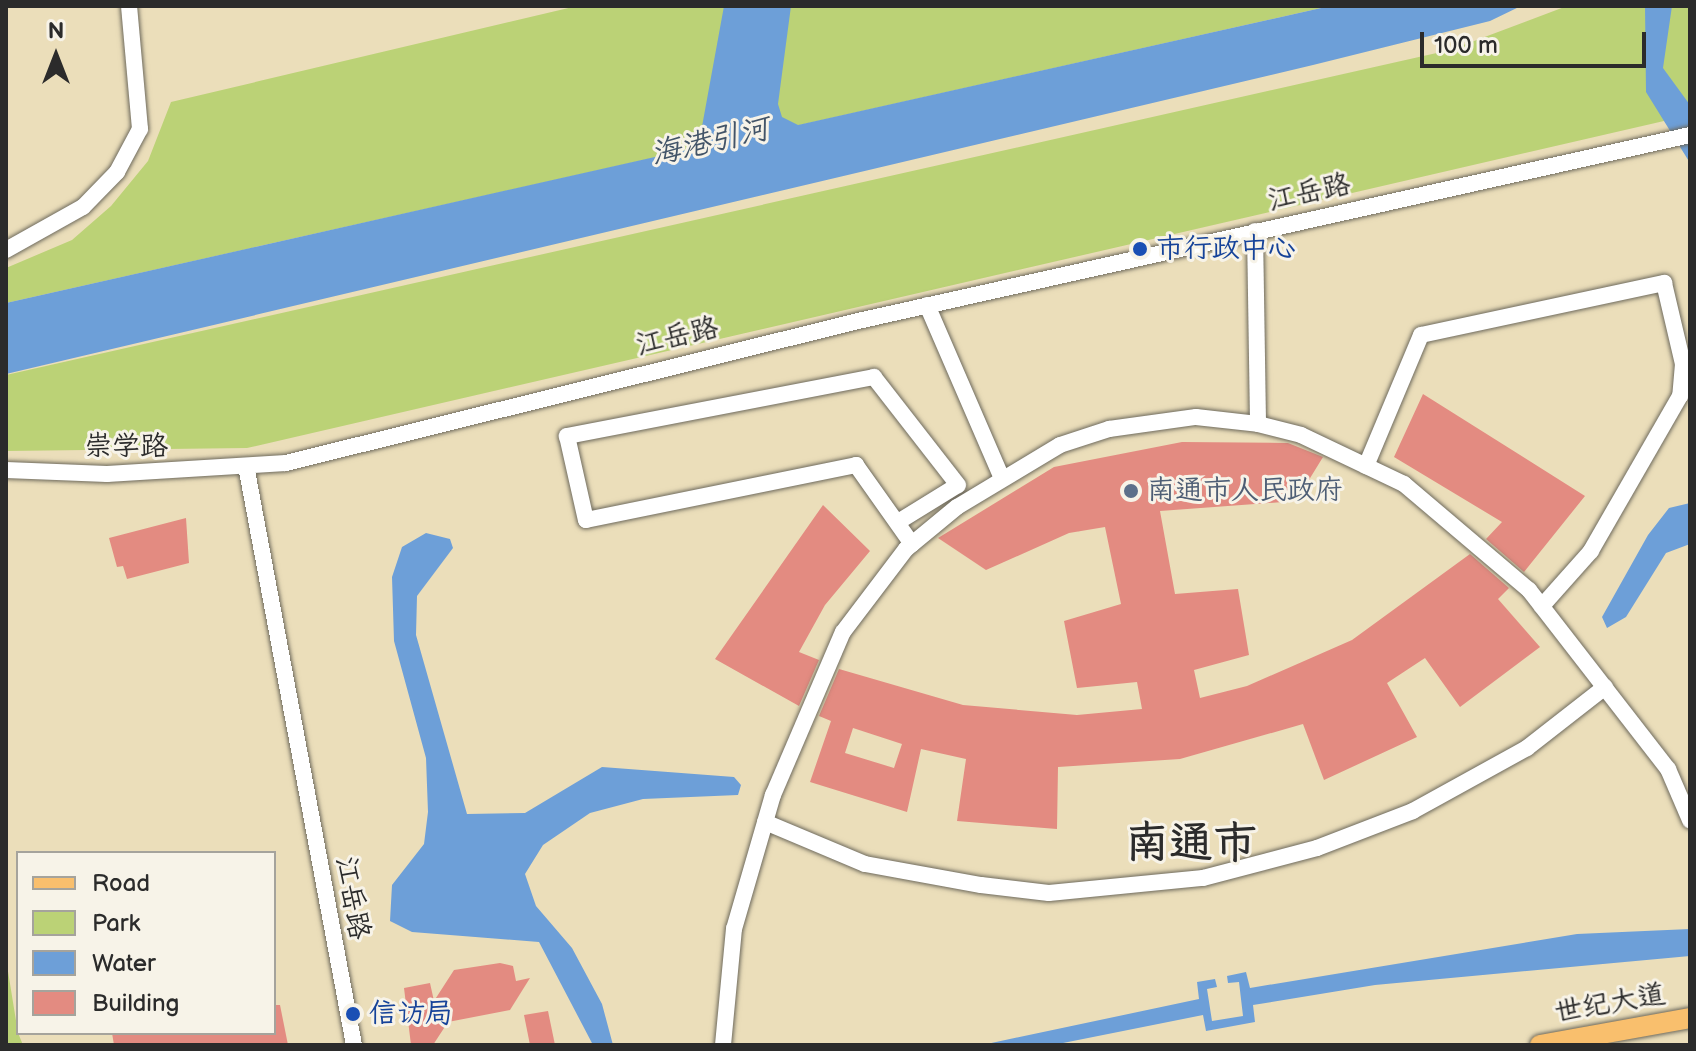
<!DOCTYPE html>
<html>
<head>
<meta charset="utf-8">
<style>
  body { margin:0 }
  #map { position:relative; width:1696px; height:1051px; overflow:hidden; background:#ebdeba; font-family:"Balsamiq Sans","LXGW WenKai TC",sans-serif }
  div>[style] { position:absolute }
  .green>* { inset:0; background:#bbd276 }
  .water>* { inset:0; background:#6d9fd8 }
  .building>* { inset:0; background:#e38b81 }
  .roads { filter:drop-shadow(0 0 2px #6e6a5d) drop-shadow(0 0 2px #6e6a5d) }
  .minor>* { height:16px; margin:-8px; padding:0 8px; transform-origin:8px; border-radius:8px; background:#fff }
  .major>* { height:20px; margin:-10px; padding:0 10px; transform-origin:10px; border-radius:10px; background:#f9bf6d }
  .dots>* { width:22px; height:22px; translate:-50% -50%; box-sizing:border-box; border:4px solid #f7f3e8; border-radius:50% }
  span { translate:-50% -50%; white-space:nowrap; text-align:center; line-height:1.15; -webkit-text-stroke:6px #f7f3e8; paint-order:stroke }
  .street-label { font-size:28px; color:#2b2b2b }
  .transit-label { font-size:28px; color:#164399 }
  .left { translate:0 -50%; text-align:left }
  .service-label { font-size:28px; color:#4e5e75 }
  .water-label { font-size:30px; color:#425468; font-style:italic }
  .town-label { font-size:44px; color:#2b2b2b; font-weight:700 }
  .frame { position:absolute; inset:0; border:8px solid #2b2b2b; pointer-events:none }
  .legend { position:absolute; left:16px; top:851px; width:260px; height:184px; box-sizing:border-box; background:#f7f3e8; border:2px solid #a5a39c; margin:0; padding:10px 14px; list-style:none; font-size:24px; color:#2b2b2b }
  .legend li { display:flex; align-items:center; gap:16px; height:40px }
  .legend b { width:40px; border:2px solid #a5a39c }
  .north { position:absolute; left:16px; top:16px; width:80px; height:80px; -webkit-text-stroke:6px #f7f3e8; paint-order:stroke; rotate:0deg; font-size:22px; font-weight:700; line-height:32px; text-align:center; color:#2b2b2b }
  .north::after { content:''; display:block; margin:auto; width:28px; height:36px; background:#2b2b2b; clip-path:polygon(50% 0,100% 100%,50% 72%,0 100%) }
  .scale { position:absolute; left:1420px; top:32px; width:226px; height:36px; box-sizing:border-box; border:4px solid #2b2b2b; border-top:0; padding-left:10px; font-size:24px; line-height:28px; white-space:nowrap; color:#2b2b2b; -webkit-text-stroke:6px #f7f3e8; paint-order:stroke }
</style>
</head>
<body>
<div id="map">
  <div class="green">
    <i style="clip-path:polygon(577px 6px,1330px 6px,6px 303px,6px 268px,72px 240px,111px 206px,148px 161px,171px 102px)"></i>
    <i style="clip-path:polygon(1567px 6px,1690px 6px,1690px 115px,247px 448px,6px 451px,6px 375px,1450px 50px)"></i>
    <i style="clip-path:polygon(6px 959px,18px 1033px,23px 1045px,6px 1045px)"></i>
  </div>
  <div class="water">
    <i style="clip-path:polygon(724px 6px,791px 6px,778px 104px,782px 117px,798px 125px,1330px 6px,1521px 6px,1490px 21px,1313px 65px,6px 374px,6px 303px,686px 150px,701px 132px)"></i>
    <i style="clip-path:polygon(1645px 6px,1672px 6px,1663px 68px,1690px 105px,1690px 163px,1646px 92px)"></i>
    <i style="clip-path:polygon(1690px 503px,1690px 544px,1666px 553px,1626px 617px,1607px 628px,1602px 617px,1648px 535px,1669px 508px)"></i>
    <i style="clip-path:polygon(426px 533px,450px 539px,453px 548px,417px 596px,416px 635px,467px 814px,525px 813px,602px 767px,734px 777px,741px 785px,738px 795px,643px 799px,590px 813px,543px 845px,525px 874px,536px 906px,572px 948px,602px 1004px,613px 1045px,593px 1045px,539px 942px,412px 932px,390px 921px,392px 885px,424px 844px,428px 812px,426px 758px,394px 641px,392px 577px,402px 547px)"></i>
    <i style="clip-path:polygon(1690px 929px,1690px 956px,1375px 985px,1253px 1005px,1255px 1022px,1206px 1031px,1203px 1015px,1053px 1045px,982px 1045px,1199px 999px,1197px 982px,1215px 979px,1217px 987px,1207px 989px,1212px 1021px,1243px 1016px,1239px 982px,1228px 983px,1227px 976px,1246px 972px,1250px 988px,1577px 934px)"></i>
  </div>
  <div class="building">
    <i style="clip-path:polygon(1423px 394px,1585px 496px,1524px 572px,1486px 539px,1502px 522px,1394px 457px)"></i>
    <i style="clip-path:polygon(evenodd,1182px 442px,1288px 443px,1323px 457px,1296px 501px,1160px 511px,1175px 594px,1238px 589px,1249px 655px,1194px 670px,1200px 698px,1247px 686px,1352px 640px,1470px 554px,1509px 588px,1498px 599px,1540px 647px,1460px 707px,1425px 658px,1387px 683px,1417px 737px,1324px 780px,1303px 724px,1180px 759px,1058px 767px,1057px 829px,957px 821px,966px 759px,921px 749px,907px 812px,810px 782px,831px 721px,819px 716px,839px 669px,963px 705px,1077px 715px,1142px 709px,1137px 682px,1077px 688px,1064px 621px,1121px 604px,1105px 527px,1069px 533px,986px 570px,938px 538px,1054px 467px,1182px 442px,853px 728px,902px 744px,894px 768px,845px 753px,853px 728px)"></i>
    <i style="clip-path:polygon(823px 505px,870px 551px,825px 605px,799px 652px,819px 660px,799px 706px,715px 659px)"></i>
    <i style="clip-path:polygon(186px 518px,189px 563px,127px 579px,123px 566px,117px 567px,109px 538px)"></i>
    <i style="clip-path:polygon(500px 963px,513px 966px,516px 981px,530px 978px,510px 1010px,448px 1022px,433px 1045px,411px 1045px,404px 988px,430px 983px,434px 1001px,454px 970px)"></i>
    <i style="clip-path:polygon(274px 1005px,280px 1005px,288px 1045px,114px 1045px,112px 1033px,274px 1033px)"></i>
    <i style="clip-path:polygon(548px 1011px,555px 1045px,530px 1045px,524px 1015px)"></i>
  </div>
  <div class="roads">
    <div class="minor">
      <i style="left:1255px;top:231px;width:193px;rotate:89.1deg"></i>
      <i style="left:6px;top:250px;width:88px;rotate:-29.2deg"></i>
      <i style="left:83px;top:207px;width:49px;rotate:-45.8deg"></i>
      <i style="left:117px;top:172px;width:49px;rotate:-61.9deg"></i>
      <i style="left:140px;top:129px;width:123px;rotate:-95.1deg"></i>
      <i style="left:927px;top:305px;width:189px;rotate:66.6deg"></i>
      <i style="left:1366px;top:466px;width:142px;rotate:-67.2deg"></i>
      <i style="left:1421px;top:335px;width:249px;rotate:-12.1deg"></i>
      <i style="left:1664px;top:283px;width:83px;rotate:76.8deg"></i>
      <i style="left:1683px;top:364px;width:32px;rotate:95deg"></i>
      <i style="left:1680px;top:396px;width:179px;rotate:119.9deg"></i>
      <i style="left:1591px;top:551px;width:74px;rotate:131.7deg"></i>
      <i style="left:6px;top:470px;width:101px;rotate:2.3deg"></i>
      <i style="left:107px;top:474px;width:179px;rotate:-3.5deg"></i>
      <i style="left:286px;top:463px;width:589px;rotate:-13.94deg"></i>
      <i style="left:858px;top:321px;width:853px;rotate:-12.6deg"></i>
      <i style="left:247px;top:471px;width:584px;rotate:79.44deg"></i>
      <i style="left:898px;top:522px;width:70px;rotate:-31.7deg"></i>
      <i style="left:958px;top:485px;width:137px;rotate:-127.9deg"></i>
      <i style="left:874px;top:377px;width:313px;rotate:169.1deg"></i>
      <i style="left:567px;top:436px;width:86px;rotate:77.3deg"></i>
      <i style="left:586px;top:520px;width:276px;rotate:-11.5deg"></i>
      <i style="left:856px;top:465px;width:97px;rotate:54.7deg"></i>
      <i style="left:765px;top:822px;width:108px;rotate:22.8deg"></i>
      <i style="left:865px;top:864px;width:118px;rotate:10.3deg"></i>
      <i style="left:981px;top:885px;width:68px;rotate:6.7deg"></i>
      <i style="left:1049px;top:893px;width:155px;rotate:-5.6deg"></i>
      <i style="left:1203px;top:878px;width:118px;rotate:-14.7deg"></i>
      <i style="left:1317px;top:848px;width:103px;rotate:-21.1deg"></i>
      <i style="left:1413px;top:811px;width:130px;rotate:-28.9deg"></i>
      <i style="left:1527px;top:748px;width:99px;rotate:-38deg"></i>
      <i style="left:723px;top:1045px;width:117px;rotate:-84.6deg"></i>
      <i style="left:734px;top:929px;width:140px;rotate:-73.8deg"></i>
      <i style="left:773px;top:795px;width:177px;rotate:-66.8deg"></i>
      <i style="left:843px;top:632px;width:104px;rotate:-52.8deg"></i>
      <i style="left:906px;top:549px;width:66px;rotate:-39.5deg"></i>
      <i style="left:957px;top:507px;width:120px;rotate:-31deg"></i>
      <i style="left:1060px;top:445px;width:52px;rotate:-18.1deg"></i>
      <i style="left:1109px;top:429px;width:88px;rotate:-7.9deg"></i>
      <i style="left:1196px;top:417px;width:62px;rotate:6.4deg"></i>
      <i style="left:1258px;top:424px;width:44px;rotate:14.3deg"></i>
      <i style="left:1301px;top:435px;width:114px;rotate:25.4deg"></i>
      <i style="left:1404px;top:484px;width:164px;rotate:40.3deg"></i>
      <i style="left:1529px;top:590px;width:227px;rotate:52.2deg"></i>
      <i style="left:1668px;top:769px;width:56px;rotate:66.7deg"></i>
    </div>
    <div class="major">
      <i style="left:1540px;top:1045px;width:152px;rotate:-10.2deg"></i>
    </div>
  </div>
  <div class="dots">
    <i style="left:1140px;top:249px;background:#1a4fb4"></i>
    <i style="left:1131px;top:491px;background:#5c6f8a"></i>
    <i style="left:353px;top:1014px;background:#1a4fb4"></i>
  </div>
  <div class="street-label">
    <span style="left:1309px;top:193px;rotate:-12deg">江岳路</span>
    <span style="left:677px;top:337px;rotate:-13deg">江岳路</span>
    <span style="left:126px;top:447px">崇学路</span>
    <span style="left:352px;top:898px;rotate:80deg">江岳路</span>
    <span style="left:1610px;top:1004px;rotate:-10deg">世纪大道</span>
  </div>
  <div class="transit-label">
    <span class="left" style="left:1156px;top:249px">市行政中心</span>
    <span class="left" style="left:369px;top:1014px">信访局</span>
  </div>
  <div class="service-label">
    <span class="left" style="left:1147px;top:491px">南通市人民政府</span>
  </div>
  <div class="water-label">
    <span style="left:710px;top:142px;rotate:-13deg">海港引河</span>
  </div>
  <div class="town-label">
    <span style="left:1191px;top:844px">南通市</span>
  </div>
  <div class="frame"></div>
  <ul class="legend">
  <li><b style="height:10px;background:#f9bf6d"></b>Road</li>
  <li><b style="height:22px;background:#bbd276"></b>Park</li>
  <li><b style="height:22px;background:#6d9fd8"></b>Water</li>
  <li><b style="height:22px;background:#e38b81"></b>Building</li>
  </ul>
  <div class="north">N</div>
  <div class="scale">100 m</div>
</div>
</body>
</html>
